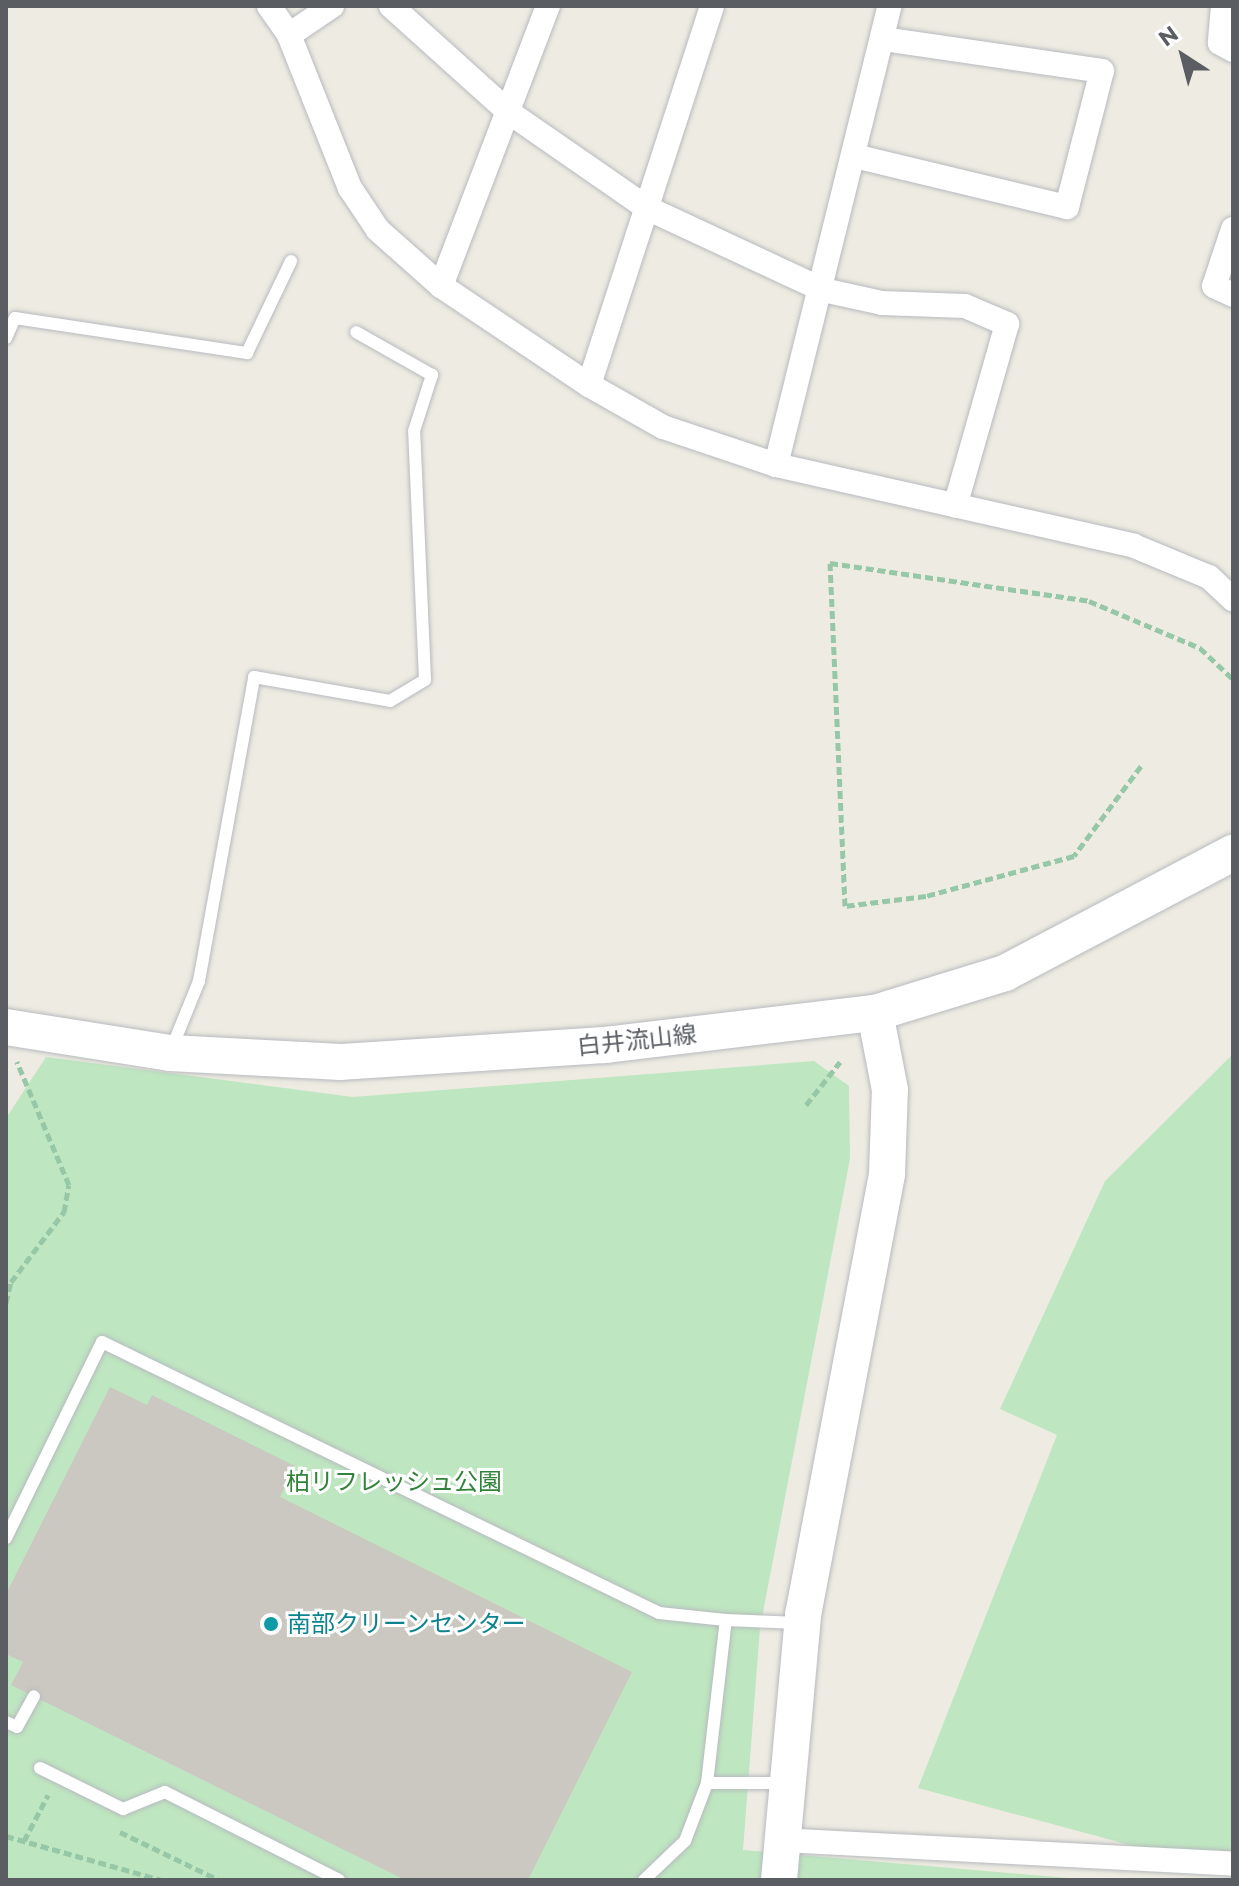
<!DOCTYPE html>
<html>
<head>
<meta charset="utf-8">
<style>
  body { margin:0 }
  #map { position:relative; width:1239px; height:1886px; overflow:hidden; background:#eeece2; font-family:Montserrat,"Noto Sans JP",sans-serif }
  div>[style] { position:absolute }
  .green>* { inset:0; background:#bee6c0 }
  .building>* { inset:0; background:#cbc8c1 }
  .path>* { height:5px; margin-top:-2.5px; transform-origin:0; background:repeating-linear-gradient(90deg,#96c7a7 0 8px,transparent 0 12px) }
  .roads { filter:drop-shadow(0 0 2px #b7babf) drop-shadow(0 0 2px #b7babf) }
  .lane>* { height:12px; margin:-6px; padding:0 6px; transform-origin:6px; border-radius:6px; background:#fff }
  .street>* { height:24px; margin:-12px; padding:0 12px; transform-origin:12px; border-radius:12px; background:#fff }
  .secondary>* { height:36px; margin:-18px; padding:0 18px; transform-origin:18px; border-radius:18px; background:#fff }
  .dots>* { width:22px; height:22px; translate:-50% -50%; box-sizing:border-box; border:4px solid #fff; border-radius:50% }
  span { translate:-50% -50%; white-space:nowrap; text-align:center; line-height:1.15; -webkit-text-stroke:6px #fff; paint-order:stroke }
  .street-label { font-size:24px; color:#5a5e63 }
  .park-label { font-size:24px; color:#32833a }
  .culture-label { font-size:24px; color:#0d838f }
  .left { translate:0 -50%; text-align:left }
  .frame { position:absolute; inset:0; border:8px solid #5a5e63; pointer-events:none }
  .north { position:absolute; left:1143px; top:16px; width:80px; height:80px; -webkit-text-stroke:6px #fff; paint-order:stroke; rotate:324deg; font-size:22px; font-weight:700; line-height:32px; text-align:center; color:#5a5e63 }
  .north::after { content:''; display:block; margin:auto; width:28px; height:36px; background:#5a5e63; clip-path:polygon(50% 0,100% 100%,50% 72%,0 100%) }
</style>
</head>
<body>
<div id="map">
  <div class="green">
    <i style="clip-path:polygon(1233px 1054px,1233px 1861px,1193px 1862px,918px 1788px,1057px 1435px,1000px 1409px,1105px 1181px)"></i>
    <i style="clip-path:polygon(46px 1057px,353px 1097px,814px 1061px,849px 1086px,850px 1159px,760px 1628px,743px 1850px,1092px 1880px,6px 1880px,6px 1118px)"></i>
  </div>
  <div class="building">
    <i style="clip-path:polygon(110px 1387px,147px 1405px,152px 1395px,295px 1466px,280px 1497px,632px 1672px,528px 1880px,405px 1880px,11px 1685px,23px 1662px,6px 1654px,6px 1594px)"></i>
  </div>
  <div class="path">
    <i style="left:1141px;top:766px;width:112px;rotate:126.7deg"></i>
    <i style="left:1074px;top:856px;width:153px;rotate:164.9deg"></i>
    <i style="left:926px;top:896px;width:82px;rotate:173deg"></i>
    <i style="left:845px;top:906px;width:343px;rotate:-92.5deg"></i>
    <i style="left:830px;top:563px;width:262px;rotate:8.3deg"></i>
    <i style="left:1089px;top:601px;width:121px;rotate:22.9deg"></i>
    <i style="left:1200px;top:648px;width:45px;rotate:43.2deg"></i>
    <i style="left:806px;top:1105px;width:55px;rotate:-51.7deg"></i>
    <i style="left:6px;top:1303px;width:22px;rotate:-77deg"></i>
    <i style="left:11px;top:1282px;width:88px;rotate:-52.9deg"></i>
    <i style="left:64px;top:1212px;width:27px;rotate:-80deg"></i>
    <i style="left:69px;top:1185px;width:134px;rotate:-112.9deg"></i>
    <i style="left:120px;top:1832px;width:110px;rotate:25.9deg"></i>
    <i style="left:6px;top:1836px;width:162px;rotate:15.8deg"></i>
    <i style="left:24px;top:1841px;width:52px;rotate:-62.4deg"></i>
  </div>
  <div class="roads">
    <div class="lane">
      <i style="left:6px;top:338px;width:22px;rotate:-66deg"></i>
      <i style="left:15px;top:318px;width:235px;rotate:8.6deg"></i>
      <i style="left:247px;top:353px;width:102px;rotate:-64.4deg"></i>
      <i style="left:171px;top:1050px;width:74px;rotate:-67.9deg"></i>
      <i style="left:199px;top:981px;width:309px;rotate:-79.7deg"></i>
      <i style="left:254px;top:677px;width:138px;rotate:10deg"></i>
      <i style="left:390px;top:701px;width:41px;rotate:-31deg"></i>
      <i style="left:425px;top:680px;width:249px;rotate:-92.5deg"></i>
      <i style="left:414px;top:431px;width:59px;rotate:-72.2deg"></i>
      <i style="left:432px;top:375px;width:87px;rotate:-150.5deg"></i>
      <i style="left:6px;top:1538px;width:218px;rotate:-63.9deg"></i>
      <i style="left:102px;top:1342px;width:619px;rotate:25.94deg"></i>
      <i style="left:659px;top:1613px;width:67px;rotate:6deg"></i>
      <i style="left:6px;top:1722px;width:12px;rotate:24deg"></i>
      <i style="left:17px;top:1727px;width:35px;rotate:-61deg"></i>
      <i style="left:40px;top:1768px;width:93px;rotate:26.3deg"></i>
      <i style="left:123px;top:1809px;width:45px;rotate:-22deg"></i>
      <i style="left:165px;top:1792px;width:195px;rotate:26.8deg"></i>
      <i style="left:707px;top:1783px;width:164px;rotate:-83.4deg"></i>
      <i style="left:726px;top:1620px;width:72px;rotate:2.4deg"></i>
      <i style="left:644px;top:1880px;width:57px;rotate:-43.6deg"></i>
      <i style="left:685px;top:1841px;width:62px;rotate:-69.2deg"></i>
      <i style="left:707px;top:1783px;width:78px"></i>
    </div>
    <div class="street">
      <i style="left:269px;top:6px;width:35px;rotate:55deg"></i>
      <i style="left:289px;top:35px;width:165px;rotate:68.3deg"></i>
      <i style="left:350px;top:188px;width:50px;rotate:56.3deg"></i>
      <i style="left:378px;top:230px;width:84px;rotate:41.6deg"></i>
      <i style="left:441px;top:286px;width:178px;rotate:33.8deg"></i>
      <i style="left:589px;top:385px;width:85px;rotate:29.6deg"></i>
      <i style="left:663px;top:427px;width:119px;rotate:18.6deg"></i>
      <i style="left:776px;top:465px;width:367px;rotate:12.7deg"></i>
      <i style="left:1134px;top:546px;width:81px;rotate:22.5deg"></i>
      <i style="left:1209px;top:577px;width:33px;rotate:43deg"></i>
      <i style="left:391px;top:6px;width:160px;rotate:42deg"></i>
      <i style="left:510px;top:113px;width:167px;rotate:34.7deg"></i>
      <i style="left:647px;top:208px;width:194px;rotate:25deg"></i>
      <i style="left:823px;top:290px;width:60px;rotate:12.4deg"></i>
      <i style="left:882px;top:303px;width:83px;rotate:2.1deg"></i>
      <i style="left:965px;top:306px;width:46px;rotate:23.2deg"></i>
      <i style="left:1007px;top:324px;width:189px;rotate:105.9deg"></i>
      <i style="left:1223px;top:6px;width:37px;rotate:95deg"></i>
      <i style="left:1220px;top:43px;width:15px;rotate:28deg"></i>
      <i style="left:289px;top:35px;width:52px;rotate:-34deg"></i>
      <i style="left:854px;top:156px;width:219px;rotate:13.5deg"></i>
      <i style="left:1067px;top:207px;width:140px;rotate:-75.6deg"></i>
      <i style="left:1102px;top:71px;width:222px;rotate:-171.7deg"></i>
      <i style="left:1233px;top:229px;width:60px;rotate:108.4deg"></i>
      <i style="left:1214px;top:286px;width:21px;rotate:25deg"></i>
      <i style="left:441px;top:286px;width:300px;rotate:-69.1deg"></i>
      <i style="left:589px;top:385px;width:398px;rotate:-72deg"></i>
      <i style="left:776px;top:465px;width:473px;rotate:-76.1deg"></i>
      <i style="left:781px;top:1840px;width:453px;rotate:3deg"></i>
    </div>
    <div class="secondary">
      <i style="left:6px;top:1027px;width:166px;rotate:9deg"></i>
      <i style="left:170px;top:1053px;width:171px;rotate:3deg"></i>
      <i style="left:341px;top:1062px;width:265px;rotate:-3.7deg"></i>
      <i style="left:605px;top:1045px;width:272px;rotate:-6.8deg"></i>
      <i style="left:875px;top:1013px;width:136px;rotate:-17.1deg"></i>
      <i style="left:1005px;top:973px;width:258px;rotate:-27.8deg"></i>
      <i style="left:779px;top:1880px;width:266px;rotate:-84.8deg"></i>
      <i style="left:803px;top:1615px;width:449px;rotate:-79.2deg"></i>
      <i style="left:887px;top:1174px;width:84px;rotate:-88deg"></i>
      <i style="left:890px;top:1090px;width:78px;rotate:-101deg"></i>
    </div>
  </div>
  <div class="dots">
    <i style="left:271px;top:1624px;background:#0f9aa8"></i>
  </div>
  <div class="street-label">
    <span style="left:637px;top:1040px;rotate:-6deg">白井流山線</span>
  </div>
  <div class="park-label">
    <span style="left:394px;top:1482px">柏リフレッシュ公園</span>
  </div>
  <div class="culture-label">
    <span class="left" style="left:287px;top:1624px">南部クリーンセンター</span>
  </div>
  <div class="frame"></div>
  <div class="north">N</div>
</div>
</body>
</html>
